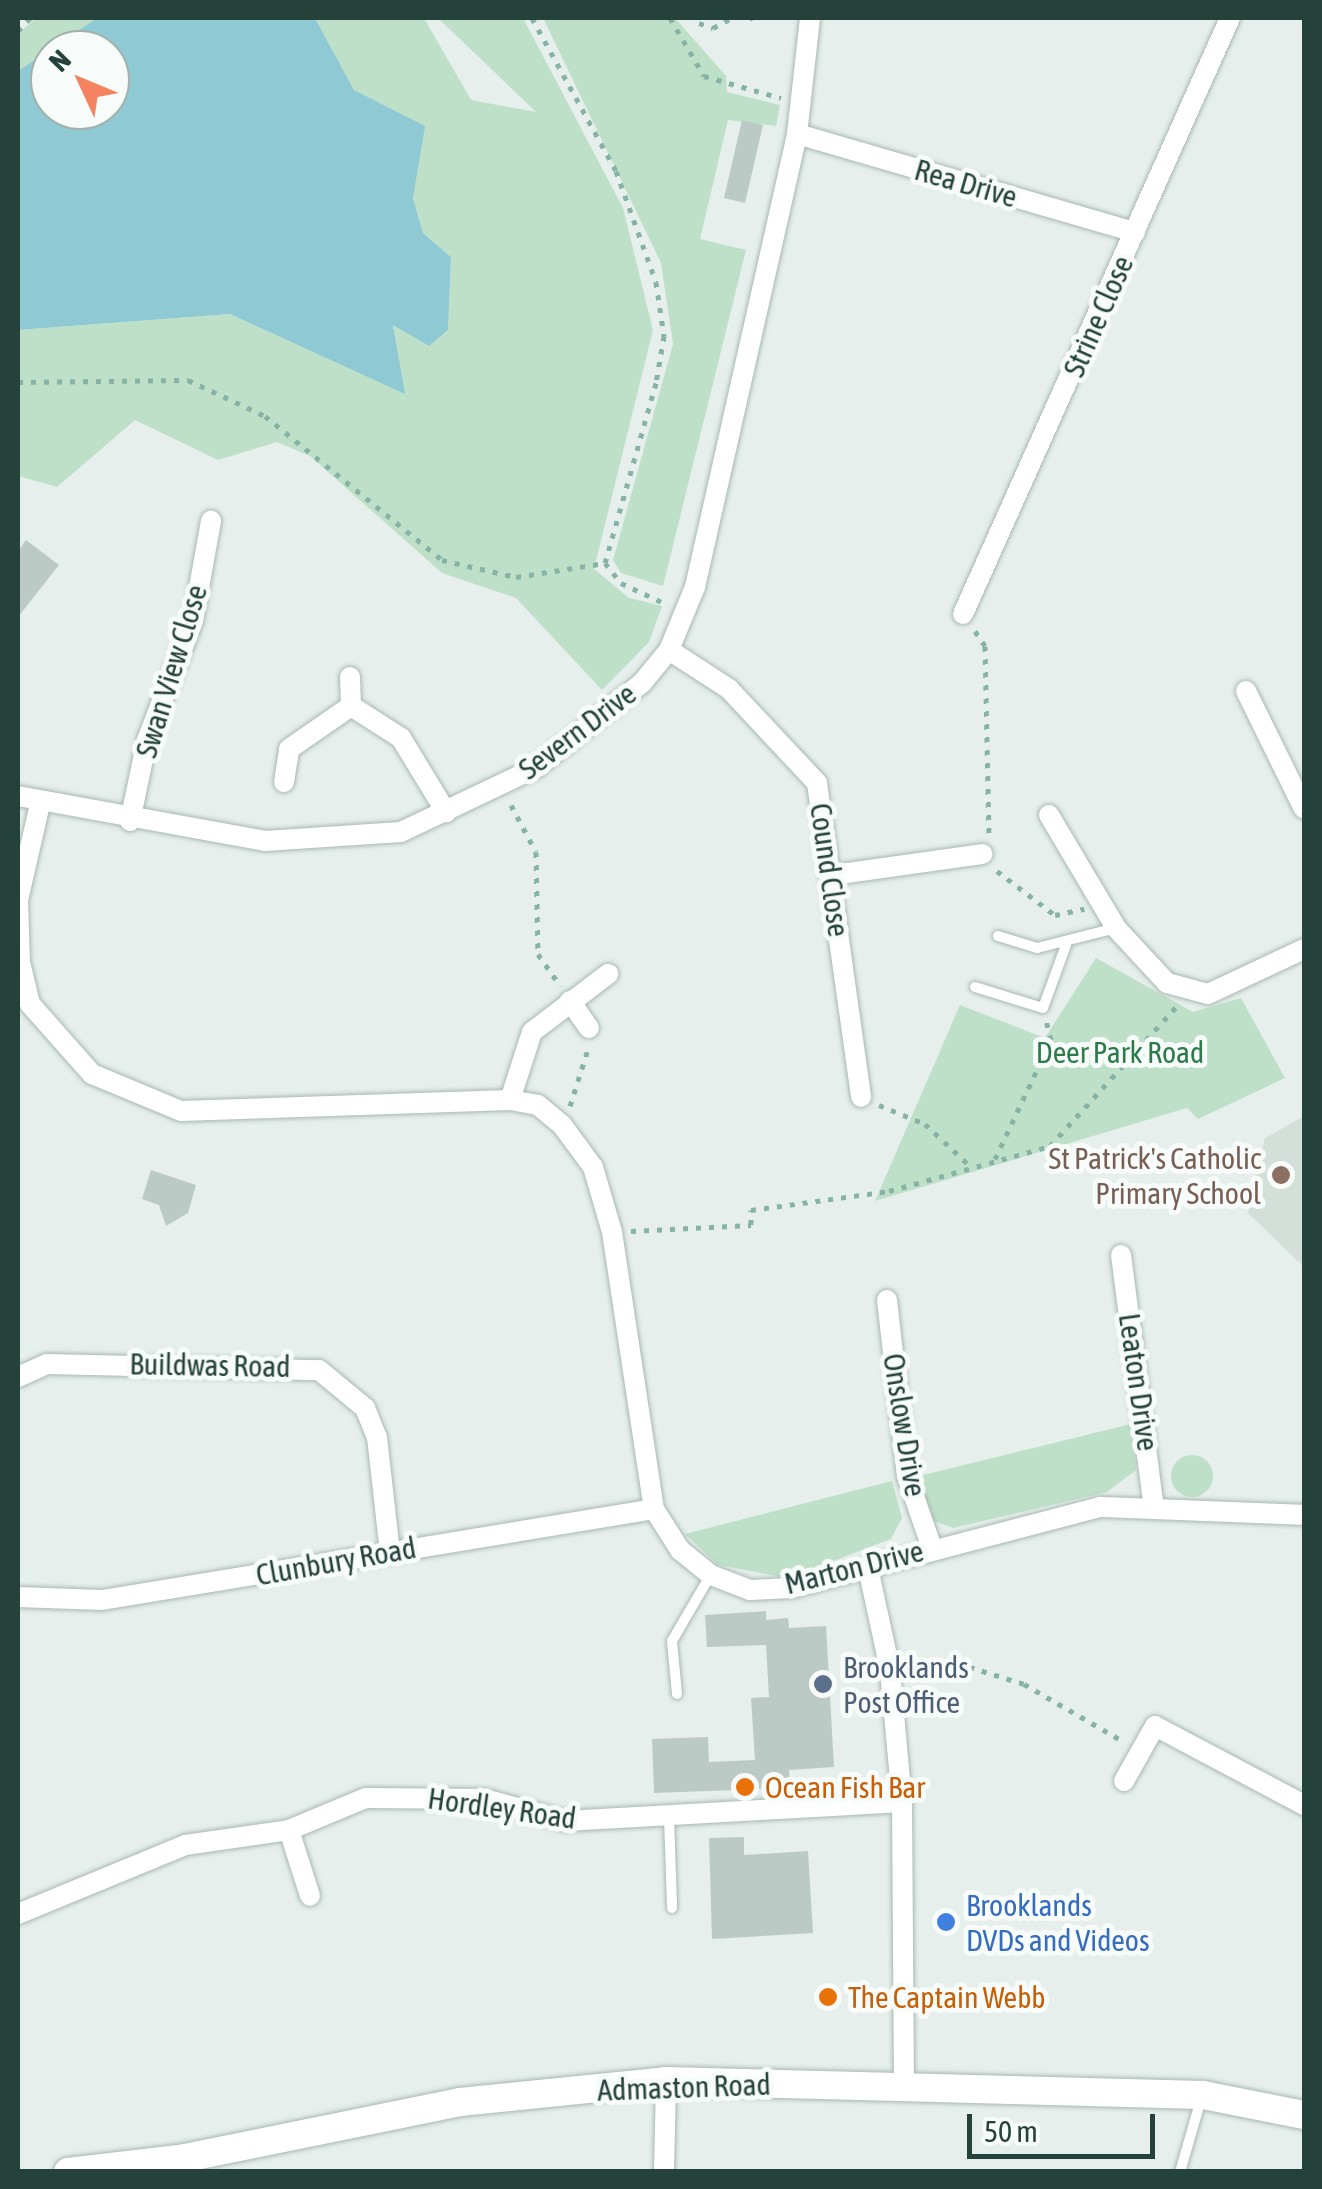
<!DOCTYPE html>
<html>
<head>
<meta charset="utf-8">
<style>
  body { margin:0 }
  #map { position:relative; width:1322px; height:2189px; overflow:hidden; background:#e6efeb; font-family:"Asap Condensed",sans-serif }
  div>[style] { position:absolute }
  .built>* { inset:0; background:#d4dfda }
  .green>* { inset:0; background:#bfe0c8 }
  .round { border-radius:50% }
  .water>* { inset:0; background:#8ec9d4 }
  .building>* { inset:0; background:#bbcac4 }
  .path>* { height:5px; margin-top:-2.5px; transform-origin:0; background:repeating-linear-gradient(90deg,#86b3a5 0 5px,transparent 0 13px) }
  .roads { filter:drop-shadow(0 0 2px #a8b8b2) drop-shadow(0 0 2px #a8b8b2) }
  .lane>* { height:10px; margin:-5px; padding:0 5px; transform-origin:5px; border-radius:5px; background:#fff }
  .street>* { height:20px; margin:-10px; padding:0 10px; transform-origin:10px; border-radius:10px; background:#fff }
  .secondary>* { height:28px; margin:-14px; padding:0 14px; transform-origin:14px; border-radius:14px; background:#fff }
  .dots>* { width:28px; height:28px; translate:-50% -50%; box-sizing:border-box; border:5px solid #f7fbf9; border-radius:50% }
  span { translate:-50% -50%; white-space:nowrap; text-align:center; line-height:1.15; -webkit-text-stroke:10px #f7fbf9; paint-order:stroke }
  .street-label { font-size:30px; color:#24423a }
  .park-label { font-size:30px; color:#2d7a4b }
  .education-label { font-size:30px; color:#785e54 }
  .right { translate:-100% -50%; text-align:right }
  .service-label { font-size:30px; color:#4e5e75 }
  .left { translate:0 -50%; text-align:left }
  .food-label { font-size:30px; color:#c56008 }
  .shop-label { font-size:30px; color:#366cbe }
  .frame { position:absolute; inset:0; border:20px solid #24423a; pointer-events:none }
  .north { position:absolute; left:30px; top:30px; width:100px; height:100px; box-sizing:border-box; background:#f7fbf9; border:2px solid #a3b1ad; border-radius:50%; rotate:314deg; font-size:28px; font-weight:700; line-height:40px; text-align:center; color:#24423a }
  .north::after { content:''; display:block; margin:auto; width:35px; height:45px; background:#f4845f; clip-path:polygon(50% 0,100% 100%,50% 72%,0 100%) }
  .scale { position:absolute; left:967px; top:2114px; width:188px; height:45px; box-sizing:border-box; border:5px solid #24423a; border-top:0; padding-left:12px; font-size:30px; line-height:35px; white-space:nowrap; color:#24423a; -webkit-text-stroke:8px #f7fbf9; paint-order:stroke }
</style>
</head>
<body>
<div id="map">
  <div class="built">
    <i style="clip-path:polygon(1304px 1116px,1304px 1267px,1248px 1213px,1265px 1138px)"></i>
  </div>
  <div class="green">
    <i style="clip-path:polygon(36px 18px,97px 18px,18px 71px,18px 34px)"></i>
    <i style="clip-path:polygon(315px 18px,424px 18px,471px 100px,536px 112px,438px 18px,523px 18px,623px 208px,653px 330px,594px 569px,629px 598px,662px 606px,649px 642px,602px 690px,516px 598px,442px 573px,310px 456px,277px 442px,218px 460px,135px 420px,57px 487px,18px 476px,18px 330px,230px 314px,404px 393px,393px 324px,429px 346px,448px 330px,451px 257px,423px 233px,413px 198px,424px 126px,354px 90px)"></i>
    <i style="clip-path:polygon(543px 18px,675px 18px,726px 76px,727px 92px,780px 105px,776px 126px,728px 120px,700px 239px,746px 250px,663px 586px,621px 573px,613px 560px,673px 344px,661px 263px)"></i>
    <i style="clip-path:polygon(1096px 958px,1193px 1012px,1241px 998px,1285px 1078px,1198px 1119px,1187px 1108px,875px 1201px,960px 1005px,1045px 1038px)"></i>
    <i style="clip-path:polygon(1131px 1424px,1136px 1470px,1107px 1492px,953px 1528px,931px 1520px,915px 1477px)"></i>
    <i class="round" style="left:1171px;top:1455px;width:42px;height:42px"></i>
    <i style="clip-path:polygon(892px 1481px,902px 1518px,891px 1539px,788px 1578px,718px 1565px,685px 1534px)"></i>
  </div>
  <div class="water">
    <i style="clip-path:polygon(evenodd,97px 18px,315px 18px,354px 90px,425px 126px,413px 198px,423px 233px,451px 257px,448px 330px,429px 346px,393px 325px,405px 394px,230px 314px,18px 330px,18px 71px,97px 18px,50px 50px,110px 50px,110px 110px,50px 110px,50px 50px)"></i>
  </div>
  <div class="building">
    <i style="clip-path:polygon(742px 120px,763px 125px,745px 203px,724px 198px)"></i>
    <i style="clip-path:polygon(26px 540px,59px 565px,18px 617px,18px 551px)"></i>
    <i style="clip-path:polygon(151px 1170px,196px 1185px,188px 1213px,166px 1226px,159px 1205px,142px 1199px)"></i>
    <i style="clip-path:polygon(766px 1611px,766px 1620px,788px 1618px,789px 1628px,826px 1626px,834px 1767px,789px 1770px,790px 1788px,654px 1793px,652px 1739px,708px 1737px,709px 1762px,755px 1760px,751px 1698px,769px 1697px,766px 1645px,707px 1647px,705px 1615px)"></i>
    <i style="clip-path:polygon(744px 1837px,744px 1855px,808px 1851px,813px 1933px,712px 1939px,709px 1838px)"></i>
  </div>
  <div class="path">
    <i style="left:532px;top:18px;width:175px;rotate:61.2deg"></i>
    <i style="left:616px;top:171px;width:118px;rotate:70.2deg"></i>
    <i style="left:656px;top:282px;width:55px;rotate:81.6deg"></i>
    <i style="left:664px;top:336px;width:48px;rotate:99.7deg"></i>
    <i style="left:656px;top:383px;width:187px;rotate:105.8deg"></i>
    <i style="left:605px;top:563px;width:26px;rotate:51deg"></i>
    <i style="left:621px;top:583px;width:52px;rotate:25.1deg"></i>
    <i style="left:670px;top:18px;width:67px;rotate:59.6deg"></i>
    <i style="left:704px;top:76px;width:80px;rotate:15.9deg"></i>
    <i style="left:752px;top:18px;width:2px;rotate:63deg"></i>
    <i style="left:699px;top:23px;width:15px;rotate:20deg"></i>
    <i style="left:713px;top:28px;width:21px;rotate:-28deg"></i>
    <i style="left:18px;top:31px;width:18px;rotate:-47deg"></i>
    <i style="left:18px;top:382px;width:170px;rotate:-0.7deg"></i>
    <i style="left:188px;top:380px;width:85px;rotate:25.1deg"></i>
    <i style="left:265px;top:416px;width:228px;rotate:39.1deg"></i>
    <i style="left:442px;top:560px;width:76px;rotate:12.9deg"></i>
    <i style="left:516px;top:577px;width:90px;rotate:-8.9deg"></i>
    <i style="left:975px;top:631px;width:18px;rotate:56deg"></i>
    <i style="left:985px;top:646px;width:189px;rotate:88.8deg"></i>
    <i style="left:511px;top:805px;width:53px;rotate:62deg"></i>
    <i style="left:536px;top:852px;width:102px;rotate:88.9deg"></i>
    <i style="left:538px;top:954px;width:39px;rotate:55deg"></i>
    <i style="left:997px;top:871px;width:73px;rotate:37.2deg"></i>
    <i style="left:1055px;top:915px;width:30px;rotate:-12deg"></i>
    <i style="left:879px;top:1105px;width:50px;rotate:22.4deg"></i>
    <i style="left:925px;top:1124px;width:62px;rotate:43deg"></i>
    <i style="left:570px;top:1106px;width:63px;rotate:-72.4deg"></i>
    <i style="left:995px;top:1159px;width:132px;rotate:-64.8deg"></i>
    <i style="left:1051px;top:1040px;width:21px;rotate:-104deg"></i>
    <i style="left:631px;top:1231px;width:120px;rotate:-2.9deg"></i>
    <i style="left:751px;top:1225px;width:15px;rotate:-90deg"></i>
    <i style="left:751px;top:1210px;width:139px;rotate:-7.8deg"></i>
    <i style="left:889px;top:1191px;width:167px;rotate:-15.6deg"></i>
    <i style="left:1050px;top:1146px;width:188px;rotate:-47.8deg"></i>
    <i style="left:910px;top:1668px;width:47px;rotate:-6.1deg"></i>
    <i style="left:957px;top:1663px;width:70px;rotate:17.4deg"></i>
    <i style="left:1024px;top:1684px;width:112px;rotate:30deg"></i>
  </div>
  <div class="roads">
    <div class="lane">
      <i style="left:998px;top:936px;width:41px;rotate:17.1deg"></i>
      <i style="left:1037px;top:948px;width:81px;rotate:-14.2deg"></i>
      <i style="left:975px;top:987px;width:71px;rotate:17.2deg"></i>
      <i style="left:1043px;top:1008px;width:67px;rotate:-69.9deg"></i>
      <i style="left:677px;top:1694px;width:53px;rotate:-95.4deg"></i>
      <i style="left:672px;top:1641px;width:75px;rotate:-59.7deg"></i>
      <i style="left:669px;top:1816px;width:92px;rotate:88.1deg"></i>
      <i style="left:1180px;top:2172px;width:79px;rotate:-73.9deg"></i>
    </div>
    <div class="street">
      <i style="left:797px;top:134px;width:352px;rotate:16.2deg"></i>
      <i style="left:963px;top:614px;width:653px;rotate:-65.87deg"></i>
      <i style="left:669px;top:650px;width:72px;rotate:33deg"></i>
      <i style="left:729px;top:689px;width:129px;rotate:46.9deg"></i>
      <i style="left:817px;top:783px;width:317px;rotate:82deg"></i>
      <i style="left:350px;top:677px;width:29px;rotate:88deg"></i>
      <i style="left:1246px;top:691px;width:131px;rotate:63.8deg"></i>
      <i style="left:284px;top:782px;width:33px;rotate:-81deg"></i>
      <i style="left:289px;top:749px;width:75px;rotate:-34.7deg"></i>
      <i style="left:351px;top:706px;width:59px;rotate:32.6deg"></i>
      <i style="left:401px;top:738px;width:87px;rotate:58.7deg"></i>
      <i style="left:18px;top:796px;width:251px;rotate:10.3deg"></i>
      <i style="left:265px;top:841px;width:136px;rotate:-3.8deg"></i>
      <i style="left:401px;top:832px;width:151px;rotate:-25.5deg"></i>
      <i style="left:537px;top:767px;width:134px;rotate:-38.7deg"></i>
      <i style="left:642px;top:683px;width:43px;rotate:-50.7deg"></i>
      <i style="left:669px;top:650px;width:68px;rotate:-67.6deg"></i>
      <i style="left:695px;top:587px;width:464px;rotate:-77.3deg"></i>
      <i style="left:797px;top:134px;width:117px;rotate:-83.6deg"></i>
      <i style="left:40px;top:804px;width:98px;rotate:102.9deg"></i>
      <i style="left:18px;top:900px;width:62px;rotate:88.2deg"></i>
      <i style="left:20px;top:962px;width:43px;rotate:76.6deg"></i>
      <i style="left:30px;top:1004px;width:94px;rotate:48.5deg"></i>
      <i style="left:92px;top:1074px;width:96px;rotate:22.6deg"></i>
      <i style="left:181px;top:1111px;width:329px;rotate:-1.9deg"></i>
      <i style="left:510px;top:1100px;width:28px;rotate:10deg"></i>
      <i style="left:538px;top:1105px;width:31px;rotate:40deg"></i>
      <i style="left:562px;top:1125px;width:52px;rotate:53.6deg"></i>
      <i style="left:593px;top:1167px;width:68px;rotate:73.7deg"></i>
      <i style="left:612px;top:1232px;width:280px;rotate:81.4deg"></i>
      <i style="left:654px;top:1509px;width:49px;rotate:57.6deg"></i>
      <i style="left:680px;top:1550px;width:40px;rotate:39deg"></i>
      <i style="left:711px;top:1575px;width:42px;rotate:21deg"></i>
      <i style="left:750px;top:1590px;width:41px;rotate:-2.8deg"></i>
      <i style="left:791px;top:1588px;width:319px;rotate:-14.7deg"></i>
      <i style="left:1100px;top:1507px;width:204px;rotate:2.2deg"></i>
      <i style="left:1049px;top:815px;width:131px;rotate:59.3deg"></i>
      <i style="left:1116px;top:928px;width:75px;rotate:47.2deg"></i>
      <i style="left:1167px;top:983px;width:42px;rotate:15deg"></i>
      <i style="left:1208px;top:994px;width:106px;rotate:-25.1deg"></i>
      <i style="left:130px;top:821px;width:83px;rotate:-78.1deg"></i>
      <i style="left:147px;top:740px;width:128px;rotate:-68.9deg"></i>
      <i style="left:193px;top:621px;width:102px;rotate:-79.8deg"></i>
      <i style="left:833px;top:875px;width:151px;rotate:-8deg"></i>
      <i style="left:570px;top:1001px;width:33px;rotate:55deg"></i>
      <i style="left:510px;top:1100px;width:71px;rotate:-72.1deg"></i>
      <i style="left:532px;top:1032px;width:96px;rotate:-37.3deg"></i>
      <i style="left:1121px;top:1255px;width:256px;rotate:82.6deg"></i>
      <i style="left:887px;top:1300px;width:177px;rotate:83.5deg"></i>
      <i style="left:907px;top:1476px;width:76px;rotate:70.9deg"></i>
      <i style="left:18px;top:1377px;width:32px;rotate:-24deg"></i>
      <i style="left:47px;top:1364px;width:272px;rotate:1.3deg"></i>
      <i style="left:319px;top:1370px;width:60px;rotate:39.6deg"></i>
      <i style="left:365px;top:1408px;width:31px;rotate:68deg"></i>
      <i style="left:377px;top:1437px;width:117px;rotate:83.6deg"></i>
      <i style="left:868px;top:1568px;width:104px;rotate:77.8deg"></i>
      <i style="left:890px;top:1670px;width:133px;rotate:84.8deg"></i>
      <i style="left:902px;top:1802px;width:286px;rotate:89.6deg"></i>
      <i style="left:18px;top:1597px;width:84px;rotate:2deg"></i>
      <i style="left:102px;top:1600px;width:559px;rotate:-9.36deg"></i>
      <i style="left:1124px;top:1781px;width:63px;rotate:-60.6deg"></i>
      <i style="left:1155px;top:1726px;width:169px;rotate:27.9deg"></i>
      <i style="left:289px;top:1830px;width:69px;rotate:72.3deg"></i>
      <i style="left:18px;top:1914px;width:181px;rotate:-22.4deg"></i>
      <i style="left:185px;top:1845px;width:105px;rotate:-8.2deg"></i>
      <i style="left:289px;top:1830px;width:83px;rotate:-22.6deg"></i>
      <i style="left:366px;top:1798px;width:118px;rotate:0.5deg"></i>
      <i style="left:484px;top:1799px;width:84px;rotate:15.2deg"></i>
      <i style="left:565px;top:1821px;width:338px;rotate:-3.2deg"></i>
      <i style="left:664px;top:2172px;width:91px;rotate:-88.7deg"></i>
    </div>
    <div class="secondary">
      <i style="left:68px;top:2172px;width:118px;rotate:-6.8deg"></i>
      <i style="left:185px;top:2158px;width:281px;rotate:-11.5deg"></i>
      <i style="left:460px;top:2102px;width:207px;rotate:-5.8deg"></i>
      <i style="left:666px;top:2081px;width:537px;rotate:1.49deg"></i>
      <i style="left:1203px;top:2095px;width:103px;rotate:11.2deg"></i>
    </div>
  </div>
  <div class="dots">
    <i style="left:1281px;top:1175px;background:#8d6e63"></i>
    <i style="left:823px;top:1684px;background:#5c6f8a"></i>
    <i style="left:745px;top:1787px;background:#e8710a"></i>
    <i style="left:946px;top:1922px;background:#3f7fe0"></i>
    <i style="left:828px;top:1997px;background:#e8710a"></i>
  </div>
  <div class="street-label">
    <span style="left:966px;top:183px;rotate:16deg">Rea Drive</span>
    <span style="left:1098px;top:316px;rotate:-66deg">Strine Close</span>
    <span style="left:171px;top:671px;rotate:-73deg">Swan View Close</span>
    <span style="left:577px;top:731px;rotate:-37deg">Severn Drive</span>
    <span style="left:830px;top:870px;rotate:82deg">Cound Close</span>
    <span style="left:210px;top:1365px;rotate:1deg">Buildwas Road</span>
    <span style="left:1139px;top:1382px;rotate:82deg">Leaton Drive</span>
    <span style="left:905px;top:1425px;rotate:81deg">Onslow Drive</span>
    <span style="left:336px;top:1561px;rotate:-10deg">Clunbury Road</span>
    <span style="left:854px;top:1567px;rotate:-14deg">Marton Drive</span>
    <span style="left:502px;top:1808px;rotate:8deg">Hordley Road</span>
    <span style="left:684px;top:2087px;rotate:-2deg">Admaston Road</span>
  </div>
  <div class="park-label">
    <span style="left:1120px;top:1052px">Deer Park Road</span>
  </div>
  <div class="education-label">
    <span class="right" style="left:1261px;top:1175px">St Patrick's Catholic<br>Primary School</span>
  </div>
  <div class="service-label">
    <span class="left" style="left:843px;top:1684px">Brooklands<br>Post Office</span>
  </div>
  <div class="food-label">
    <span class="left" style="left:765px;top:1787px">Ocean Fish Bar</span>
    <span class="left" style="left:848px;top:1997px">The Captain Webb</span>
  </div>
  <div class="shop-label">
    <span class="left" style="left:966px;top:1922px">Brooklands<br>DVDs and Videos</span>
  </div>
  <div class="frame"></div>
  <div class="north">N</div>
  <div class="scale">50 m</div>
</div>
</body>
</html>
